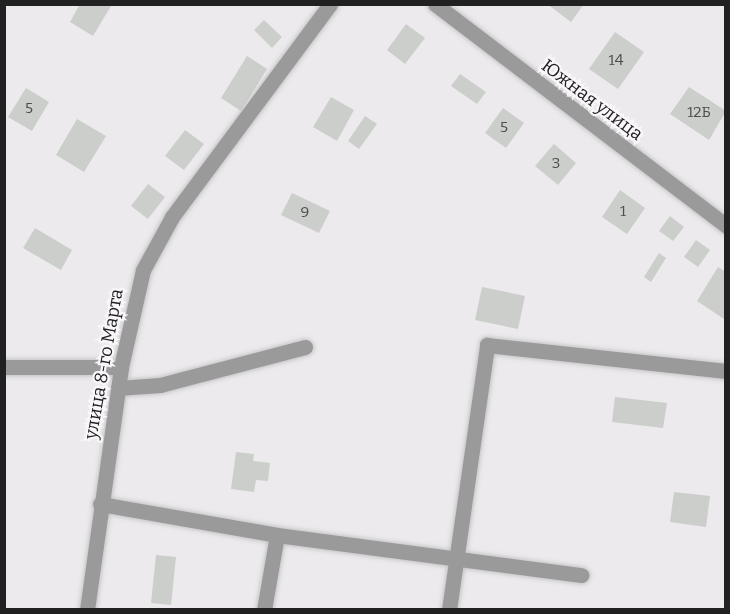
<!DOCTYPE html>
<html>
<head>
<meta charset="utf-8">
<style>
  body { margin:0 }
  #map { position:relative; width:730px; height:614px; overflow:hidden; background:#eceaed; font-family:Bitter,serif }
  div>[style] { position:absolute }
  .building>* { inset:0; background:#cbceca }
  .roads { filter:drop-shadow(0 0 2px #c8c6c8) drop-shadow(0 0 2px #c8c6c8) }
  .minor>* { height:15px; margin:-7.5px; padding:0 7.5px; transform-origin:7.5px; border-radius:7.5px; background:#9b9a9b }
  span { translate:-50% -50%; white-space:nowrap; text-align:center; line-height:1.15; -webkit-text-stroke:4.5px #faf7fb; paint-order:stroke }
  .number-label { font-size:15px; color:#4c4c4c }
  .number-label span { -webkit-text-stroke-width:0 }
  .street-label { font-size:18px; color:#222122 }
  .frame { position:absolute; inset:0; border:6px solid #222122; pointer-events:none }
</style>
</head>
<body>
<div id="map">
  <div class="building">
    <i style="clip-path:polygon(80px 4px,111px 6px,93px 36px,70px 22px)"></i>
    <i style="clip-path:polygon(547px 4px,584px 4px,571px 22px)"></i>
    <i style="clip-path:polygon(264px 20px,282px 37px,272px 48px,254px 30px)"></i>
    <i style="clip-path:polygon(406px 24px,425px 38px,405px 64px,387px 50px)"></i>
    <i style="clip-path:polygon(615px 32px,644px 52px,618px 89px,589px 69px)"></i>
    <i style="clip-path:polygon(247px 56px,267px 69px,241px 111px,221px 98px)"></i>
    <i style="clip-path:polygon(460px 74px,486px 92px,477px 104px,451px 86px)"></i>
    <i style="clip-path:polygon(689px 87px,726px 111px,709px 140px,670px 114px)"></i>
    <i style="clip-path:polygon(26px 88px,49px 102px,32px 131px,8px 117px)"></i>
    <i style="clip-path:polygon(331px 97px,354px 110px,337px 141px,313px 127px)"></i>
    <i style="clip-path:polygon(503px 108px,524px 123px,506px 148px,485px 133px)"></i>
    <i style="clip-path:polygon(365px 116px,377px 124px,359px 149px,348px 141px)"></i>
    <i style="clip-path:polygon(77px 119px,106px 136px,84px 172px,56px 155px)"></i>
    <i style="clip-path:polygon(185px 130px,204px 144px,184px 170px,165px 156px)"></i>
    <i style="clip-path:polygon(554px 144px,576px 163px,558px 185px,535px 166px)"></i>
    <i style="clip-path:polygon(148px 184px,165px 197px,148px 219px,131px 206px)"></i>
    <i style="clip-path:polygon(620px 190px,645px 208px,627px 234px,602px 217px)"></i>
    <i style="clip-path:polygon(292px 193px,330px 211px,319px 233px,281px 215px)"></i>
    <i style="clip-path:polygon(670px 216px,684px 227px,673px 241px,659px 231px)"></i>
    <i style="clip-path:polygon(35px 228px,72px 250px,61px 270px,23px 248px)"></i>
    <i style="clip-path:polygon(696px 240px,710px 250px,698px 267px,684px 257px)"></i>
    <i style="clip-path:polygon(659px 253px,666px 258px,651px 282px,644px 277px)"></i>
    <i style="clip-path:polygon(718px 267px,726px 272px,724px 319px,697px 301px)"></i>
    <i style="clip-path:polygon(482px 287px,525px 296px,518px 329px,475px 320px)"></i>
    <i style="clip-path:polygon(615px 397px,667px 403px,663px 428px,612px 422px)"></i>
    <i style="clip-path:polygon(236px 452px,254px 454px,253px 461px,270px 463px,268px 481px,256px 480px,254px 492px,231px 489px)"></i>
    <i style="clip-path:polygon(674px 492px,710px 496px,706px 527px,670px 522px)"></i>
    <i style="clip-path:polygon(156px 555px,176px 557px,171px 605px,151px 603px)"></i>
  </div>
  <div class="roads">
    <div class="minor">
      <i style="left:435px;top:4px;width:366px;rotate:37.3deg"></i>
      <i style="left:4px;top:367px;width:117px"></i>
      <i style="left:118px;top:388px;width:42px;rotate:-4.1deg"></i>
      <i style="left:160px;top:385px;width:150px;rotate:-14.7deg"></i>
      <i style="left:100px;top:504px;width:180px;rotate:9.9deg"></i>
      <i style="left:277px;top:535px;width:307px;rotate:7.5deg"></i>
      <i style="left:87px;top:610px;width:245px;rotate:-82deg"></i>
      <i style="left:121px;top:367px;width:99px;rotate:-77.2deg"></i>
      <i style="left:143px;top:270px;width:60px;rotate:-61.3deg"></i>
      <i style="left:172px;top:217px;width:265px;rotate:-53.4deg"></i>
      <i style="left:264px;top:610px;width:76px;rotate:-80.2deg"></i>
      <i style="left:449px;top:610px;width:268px;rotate:-81.8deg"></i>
      <i style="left:487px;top:345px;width:240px;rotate:6.2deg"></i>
    </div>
  </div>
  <div class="number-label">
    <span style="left:616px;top:61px">14</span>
    <span style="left:29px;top:109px">5</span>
    <span style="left:699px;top:113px">12Б</span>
    <span style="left:504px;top:128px">5</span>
    <span style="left:556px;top:164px">3</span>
    <span style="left:623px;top:212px">1</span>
    <span style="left:305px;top:213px">9</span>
  </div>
  <div class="street-label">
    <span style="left:592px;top:100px;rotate:37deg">Южная улица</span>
    <span style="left:104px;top:364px;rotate:-80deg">улица 8-го Марта</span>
  </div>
  <div class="frame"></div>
</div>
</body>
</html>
